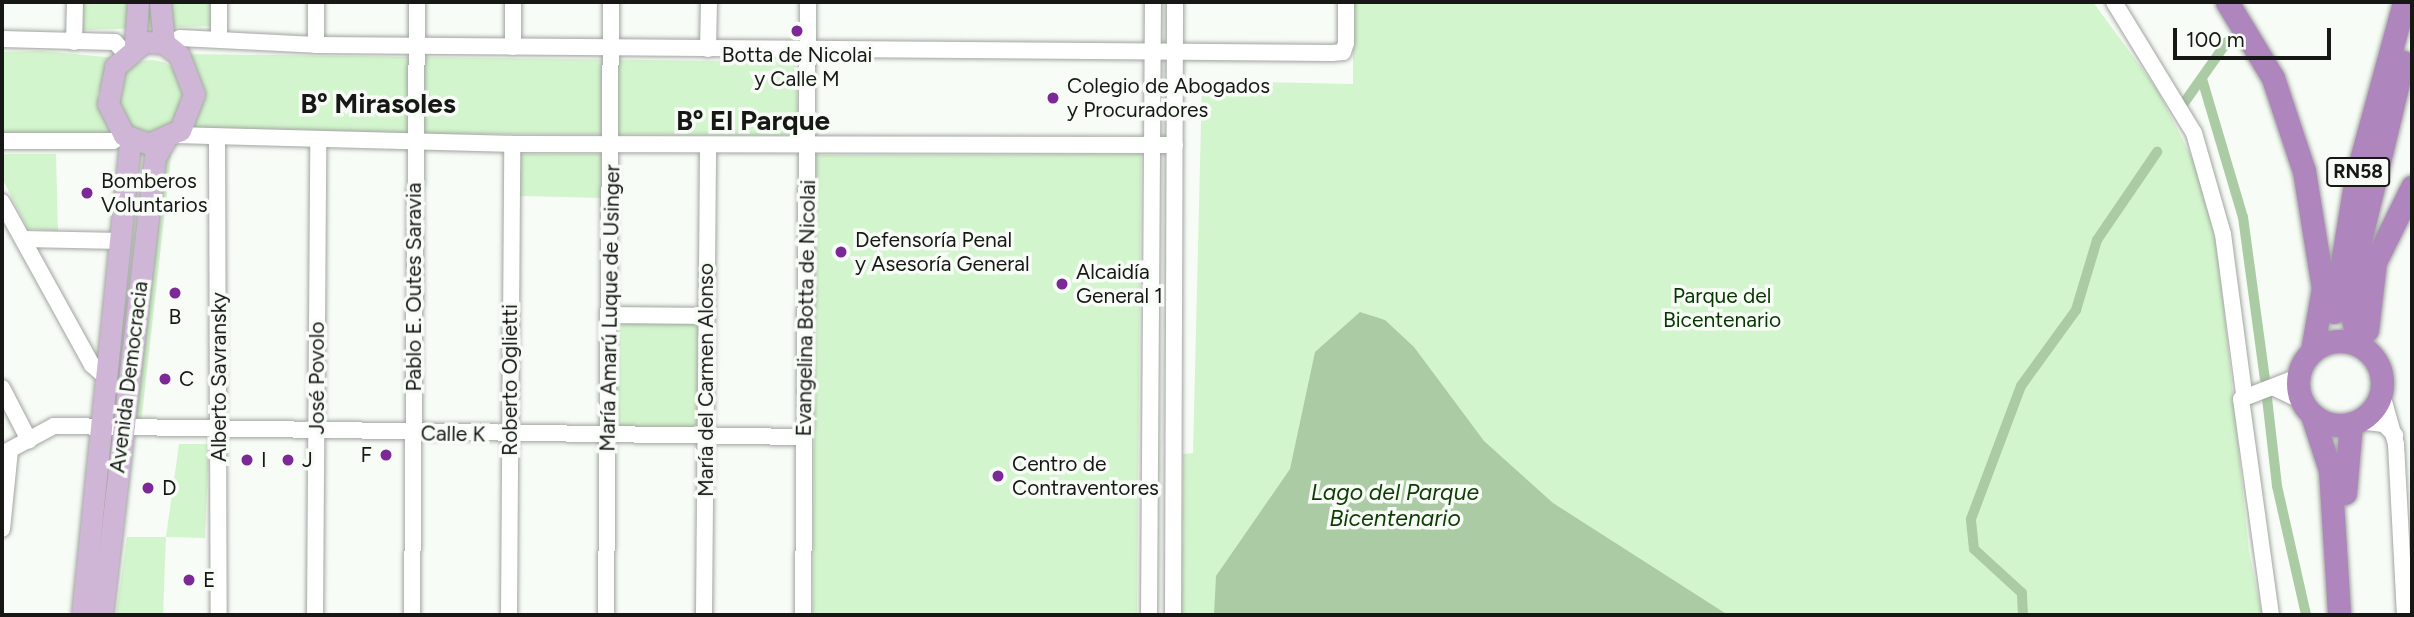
<!DOCTYPE html>
<html>
<head>
<meta charset="utf-8">
<style>
  body { margin:0 }
  #map { position:relative; width:2414px; height:617px; overflow:hidden; background:#f8fcf7; font-family:Figtree,sans-serif }
  div>[style] { position:absolute }
  .green>* { inset:0; background:#d3f5cd }
  .round { border-radius:50% }
  .water>* { inset:0; background:#aacba3 }
  .canal>* { height:10px; margin:-5px; padding:0 5px; transform-origin:5px; border-radius:5px; background:#aacba3 }
  .roads { filter:drop-shadow(0 0 2px #a1a5a0) drop-shadow(0 0 2px #a1a5a0) }
  .minor>* { height:16px; margin:-8px; padding:0 8px; transform-origin:8px; border-radius:8px; background:#fff }
  .major>* { height:21px; margin:-10.5px; padding:0 10.5px; transform-origin:10.5px; border-radius:10.5px; background:#cfb6d7 }
  .highway>* { height:23px; margin:-11.5px; padding:0 11.5px; transform-origin:11.5px; border-radius:11.5px; background:#af85bd }
  .highway>.ring { margin:-11.5px; padding:0; box-sizing:content-box; background:none; border:23px solid #af85bd; border-radius:50% }
  .dots>* { width:19px; height:19px; translate:-50% -50%; box-sizing:border-box; border:4px solid #f8fcf7; border-radius:50% }
  span { translate:-50% -50%; white-space:nowrap; text-align:center; line-height:1.15; -webkit-text-stroke:7px #f8fcf7; paint-order:stroke }
  .shield-label span { padding:2px 5px; background:#f8fcf7; border:2px solid; border-radius:5px; -webkit-text-stroke-width:0 }
  .shield-label { font-size:19px; color:#171816; font-weight:700 }
  .poi-label { font-size:21px; color:#171816 }
  .left { translate:0 -50%; text-align:left }
  .right { translate:-100% -50%; text-align:right }
  .street-label { font-size:21px; color:#171816 }
  .park-label { font-size:21px; color:#063500 }
  .water-label { font-size:23px; color:#0d3b03; font-style:italic }
  .district-label { font-size:28px; color:#171816; font-weight:700 }
  .frame { position:absolute; inset:0; border:4px solid #171816; pointer-events:none }
  .scale { position:absolute; left:2173px; top:28px; width:158px; height:32px; box-sizing:border-box; border:4px solid #171816; border-top:0; padding-left:9px; font-size:21px; line-height:24px; white-space:nowrap; color:#171816; -webkit-text-stroke:5px #f8fcf7; paint-order:stroke }
</style>
</head>
<body>
<div id="map">
  <div class="green">
    <i style="clip-path:polygon(83px 2px,213px 2px,213px 26px,83px 30px)"></i>
    <i style="clip-path:polygon(1353px 2px,2093px 2px,2157px 89px,2195px 164px,2218px 250px,2249px 551px,2262px 615px,1182px 615px,1183px 454px,1193px 453px,1202px 81px,1353px 84px)"></i>
    <i style="clip-path:polygon(42px 51px,116px 58px,97px 95px,111px 133px,2px 133px,2px 52px)"></i>
    <i style="clip-path:polygon(188px 54px,796px 62px,798px 135px,190px 133px,203px 95px)"></i>
    <i class="round" style="left:115px;top:60px;width:72px;height:72px"></i>
    <i style="clip-path:polygon(172px 148px,141px 424px,128px 424px,158px 158px)"></i>
    <i style="clip-path:polygon(2px 154px,56px 154px,58px 231px,28px 229px,2px 178px)"></i>
    <i style="clip-path:polygon(521px 154px,603px 154px,602px 198px,520px 196px)"></i>
    <i style="clip-path:polygon(1141px 154px,1137px 615px,813px 615px,816px 155px)"></i>
    <i style="clip-path:polygon(618px 322px,701px 322px,701px 429px,617px 428px)"></i>
    <i style="clip-path:polygon(179px 444px,209px 444px,205px 538px,166px 537px,163px 615px,116px 615px,127px 537px,166px 537px)"></i>
  </div>
  <div class="water">
    <i style="clip-path:polygon(1360px 312px,1385px 320px,1414px 347px,1484px 441px,1553px 503px,1728px 615px,1214px 615px,1216px 576px,1290px 469px,1315px 352px)"></i>
  </div>
  <div class="canal">
    <i style="left:2202px;top:79px;width:144px;rotate:73.5deg"></i>
    <i style="left:2243px;top:217px;width:163px;rotate:82.3deg"></i>
    <i style="left:2184px;top:103px;width:75px;rotate:-54.8deg"></i>
    <i style="left:2267px;top:398px;width:89px;rotate:83.5deg"></i>
    <i style="left:2277px;top:486px;width:132px;rotate:77.3deg"></i>
    <i style="left:2023px;top:615px;width:22px;rotate:-93deg"></i>
    <i style="left:2022px;top:593px;width:65px;rotate:-137.5deg"></i>
    <i style="left:1974px;top:549px;width:30px;rotate:-96deg"></i>
    <i style="left:1971px;top:519px;width:142px;rotate:-69.4deg"></i>
    <i style="left:2021px;top:386px;width:94px;rotate:-54.1deg"></i>
    <i style="left:2076px;top:310px;width:73px;rotate:-73.3deg"></i>
    <i style="left:2097px;top:240px;width:107px;rotate:-55.7deg"></i>
  </div>
  <div class="roads">
    <div class="minor">
      <i style="left:316px;top:2px;width:43px;rotate:90deg"></i>
      <i style="left:2114px;top:2px;width:153px;rotate:58.6deg"></i>
      <i style="left:2194px;top:133px;width:105px;rotate:74deg"></i>
      <i style="left:2223px;top:234px;width:161px;rotate:82.5deg"></i>
      <i style="left:2px;top:39px;width:113px;rotate:1.5deg"></i>
      <i style="left:115px;top:42px;width:15px;rotate:48deg"></i>
      <i style="left:219px;top:39px;width:37px;rotate:-90deg"></i>
      <i style="left:74px;top:42px;width:40px;rotate:-88.6deg"></i>
      <i style="left:170px;top:47px;width:13px;rotate:-42deg"></i>
      <i style="left:180px;top:38px;width:136px;rotate:2.9deg"></i>
      <i style="left:316px;top:45px;width:1016px;rotate:0.45deg"></i>
      <i style="left:1332px;top:53px;width:11px;rotate:-5deg"></i>
      <i style="left:1343px;top:52px;width:9px;rotate:-72deg"></i>
      <i style="left:1346px;top:43px;width:41px;rotate:-90deg"></i>
      <i style="left:513px;top:47px;width:45px;rotate:-90deg"></i>
      <i style="left:708px;top:49px;width:47px;rotate:-88.8deg"></i>
      <i style="left:174px;top:135px;width:338px;rotate:1.5deg"></i>
      <i style="left:512px;top:144px;width:663px;rotate:0.09deg"></i>
      <i style="left:217px;top:139px;width:476px;rotate:89.8deg"></i>
      <i style="left:2px;top:141px;width:111px"></i>
      <i style="left:113px;top:141px;width:13px;rotate:-29deg"></i>
      <i style="left:2px;top:202px;width:186px;rotate:61.1deg"></i>
      <i style="left:92px;top:365px;width:21px;rotate:41deg"></i>
      <i style="left:23px;top:239px;width:99px;rotate:1.2deg"></i>
      <i style="left:611px;top:315px;width:96px;rotate:0.6deg"></i>
      <i style="left:2px;top:388px;width:59px;rotate:62.6deg"></i>
      <i style="left:2275px;top:388px;width:30px;rotate:26deg"></i>
      <i style="left:2381px;top:391px;width:55px;rotate:74.2deg"></i>
      <i style="left:2396px;top:444px;width:171px;rotate:87deg"></i>
      <i style="left:2358px;top:421px;width:26px;rotate:7deg"></i>
      <i style="left:2384px;top:424px;width:16px;rotate:45deg"></i>
      <i style="left:2px;top:454px;width:59px;rotate:-28.3deg"></i>
      <i style="left:54px;top:426px;width:749px;rotate:0.84deg"></i>
      <i style="left:2px;top:529px;width:79px;rotate:-84.2deg"></i>
      <i style="left:315px;top:615px;width:474px;rotate:-89.6deg"></i>
      <i style="left:412px;top:615px;width:613px;rotate:-89.53deg"></i>
      <i style="left:509px;top:615px;width:471px;rotate:-89.6deg"></i>
      <i style="left:606px;top:615px;width:613px;rotate:-89.53deg"></i>
      <i style="left:704px;top:615px;width:470px;rotate:-89.5deg"></i>
      <i style="left:803px;top:615px;width:613px;rotate:-89.53deg"></i>
      <i style="left:1149px;top:615px;width:613px;rotate:-89.63deg"></i>
      <i style="left:1173px;top:615px;width:613px;rotate:-89.81deg"></i>
      <i style="left:2271px;top:615px;width:218px;rotate:-97.9deg"></i>
      <i style="left:2241px;top:399px;width:61px;rotate:-21.1deg"></i>
    </div>
    <div class="major">
      <i style="left:160px;top:2px;width:41px;rotate:84.4deg"></i>
      <i style="left:144px;top:42px;width:20px;rotate:3deg"></i>
      <i style="left:164px;top:43px;width:19px;rotate:39deg"></i>
      <i style="left:179px;top:55px;width:42px;rotate:69deg"></i>
      <i style="left:194px;top:94px;width:39px;rotate:111deg"></i>
      <i style="left:180px;top:130px;width:34px;rotate:156deg"></i>
      <i style="left:149px;top:144px;width:27px;rotate:-160deg"></i>
      <i style="left:124px;top:135px;width:35px;rotate:-117deg"></i>
      <i style="left:108px;top:104px;width:38px;rotate:-79deg"></i>
      <i style="left:115px;top:67px;width:38px;rotate:-41deg"></i>
      <i style="left:135px;top:45px;width:43px;rotate:-86deg"></i>
      <i style="left:82px;top:615px;width:478px;rotate:-84.2deg"></i>
      <i style="left:102px;top:615px;width:461px;rotate:-83.4deg"></i>
      <i style="left:155px;top:157px;width:17px;rotate:-59deg"></i>
    </div>
    <div class="highway">
      <i style="left:2227px;top:2px;width:89px;rotate:58.8deg"></i>
      <i style="left:2273px;top:78px;width:98px;rotate:71.6deg"></i>
      <i style="left:2304px;top:171px;width:119px;rotate:80.8deg"></i>
      <i style="left:2323px;top:288px;width:64px;rotate:99.9deg"></i>
      <i style="left:2334px;top:312px;width:136px;rotate:-80.7deg"></i>
      <i style="left:2356px;top:178px;width:182px;rotate:-74.7deg"></i>
      <i style="left:2367px;top:330px;width:68px;rotate:-83.3deg"></i>
      <i style="left:2375px;top:262px;width:84px;rotate:-63.7deg"></i>
      <i class="ring" style="left:2298px;top:341px;width:61px;height:61px"></i>
      <i style="left:2359px;top:345px;width:31px;rotate:-103deg"></i>
      <i style="left:2352px;top:315px;width:74px;rotate:-83.8deg"></i>
      <i style="left:2360px;top:241px;width:184px;rotate:-76.5deg"></i>
      <i style="left:2312px;top:415px;width:58px;rotate:71.9deg"></i>
      <i style="left:2330px;top:470px;width:145px;rotate:86.4deg"></i>
      <i style="left:2345px;top:493px;width:70px;rotate:-85.1deg"></i>
    </div>
  </div>
  <div class="dots">
    <i style="left:797px;top:31px;background:#7d2897"></i>
    <i style="left:1053px;top:98px;background:#7d2897"></i>
    <i style="left:87px;top:193px;background:#7d2897"></i>
    <i style="left:841px;top:252px;background:#7d2897"></i>
    <i style="left:1062px;top:284px;background:#7d2897"></i>
    <i style="left:175px;top:293px;background:#7d2897"></i>
    <i style="left:165px;top:379px;background:#7d2897"></i>
    <i style="left:386px;top:455px;background:#7d2897"></i>
    <i style="left:247px;top:460px;background:#7d2897"></i>
    <i style="left:288px;top:460px;background:#7d2897"></i>
    <i style="left:998px;top:476px;background:#7d2897"></i>
    <i style="left:148px;top:488px;background:#7d2897"></i>
    <i style="left:189px;top:580px;background:#7d2897"></i>
  </div>
  <div class="shield-label">
    <span style="left:2358px;top:172px">RN58</span>
  </div>
  <div class="poi-label">
    <span style="left:797px;top:67px">Botta de Nicolai<br>y Calle M</span>
    <span class="left" style="left:1067px;top:98px">Colegio de Abogados<br>y Procuradores</span>
    <span class="left" style="left:101px;top:193px">Bomberos<br>Voluntarios</span>
    <span class="left" style="left:855px;top:252px">Defensoría Penal<br>y Asesoría General</span>
    <span class="left" style="left:1076px;top:284px">Alcaidía<br>General 1</span>
    <span style="left:175px;top:317px">B</span>
    <span class="left" style="left:179px;top:379px">C</span>
    <span class="right" style="left:372px;top:455px">F</span>
    <span class="left" style="left:261px;top:460px">I</span>
    <span class="left" style="left:302px;top:460px">J</span>
    <span class="left" style="left:1012px;top:476px">Centro de<br>Contraventores</span>
    <span class="left" style="left:162px;top:488px">D</span>
    <span class="left" style="left:203px;top:580px">E</span>
  </div>
  <div class="street-label">
    <span style="left:414px;top:287px;rotate:-90deg">Pablo E. Outes Saravia</span>
    <span style="left:610px;top:308px;rotate:-89deg">María Amarú Luque de Usinger</span>
    <span style="left:806px;top:308px;rotate:-89deg">Evangelina Botta de Nicolai</span>
    <span style="left:129px;top:377px;rotate:-83deg">Avenida Democracia</span>
    <span style="left:219px;top:377px;rotate:-90deg">Alberto Savransky</span>
    <span style="left:317px;top:378px;rotate:-90deg">José Povolo</span>
    <span style="left:510px;top:380px;rotate:-90deg">Roberto Oglietti</span>
    <span style="left:706px;top:380px;rotate:-90deg">María del Carmen Alonso</span>
    <span style="left:453px;top:434px;rotate:1deg">Calle K</span>
  </div>
  <div class="park-label">
    <span style="left:1722px;top:308px">Parque del<br>Bicentenario</span>
  </div>
  <div class="water-label">
    <span style="left:1395px;top:505px">Lago del Parque<br>Bicentenario</span>
  </div>
  <div class="district-label">
    <span style="left:378px;top:103px">Bº Mirasoles</span>
    <span style="left:753px;top:120px">Bº El Parque</span>
  </div>
  <div class="frame"></div>
  <div class="scale">100 m</div>
</div>
</body>
</html>
